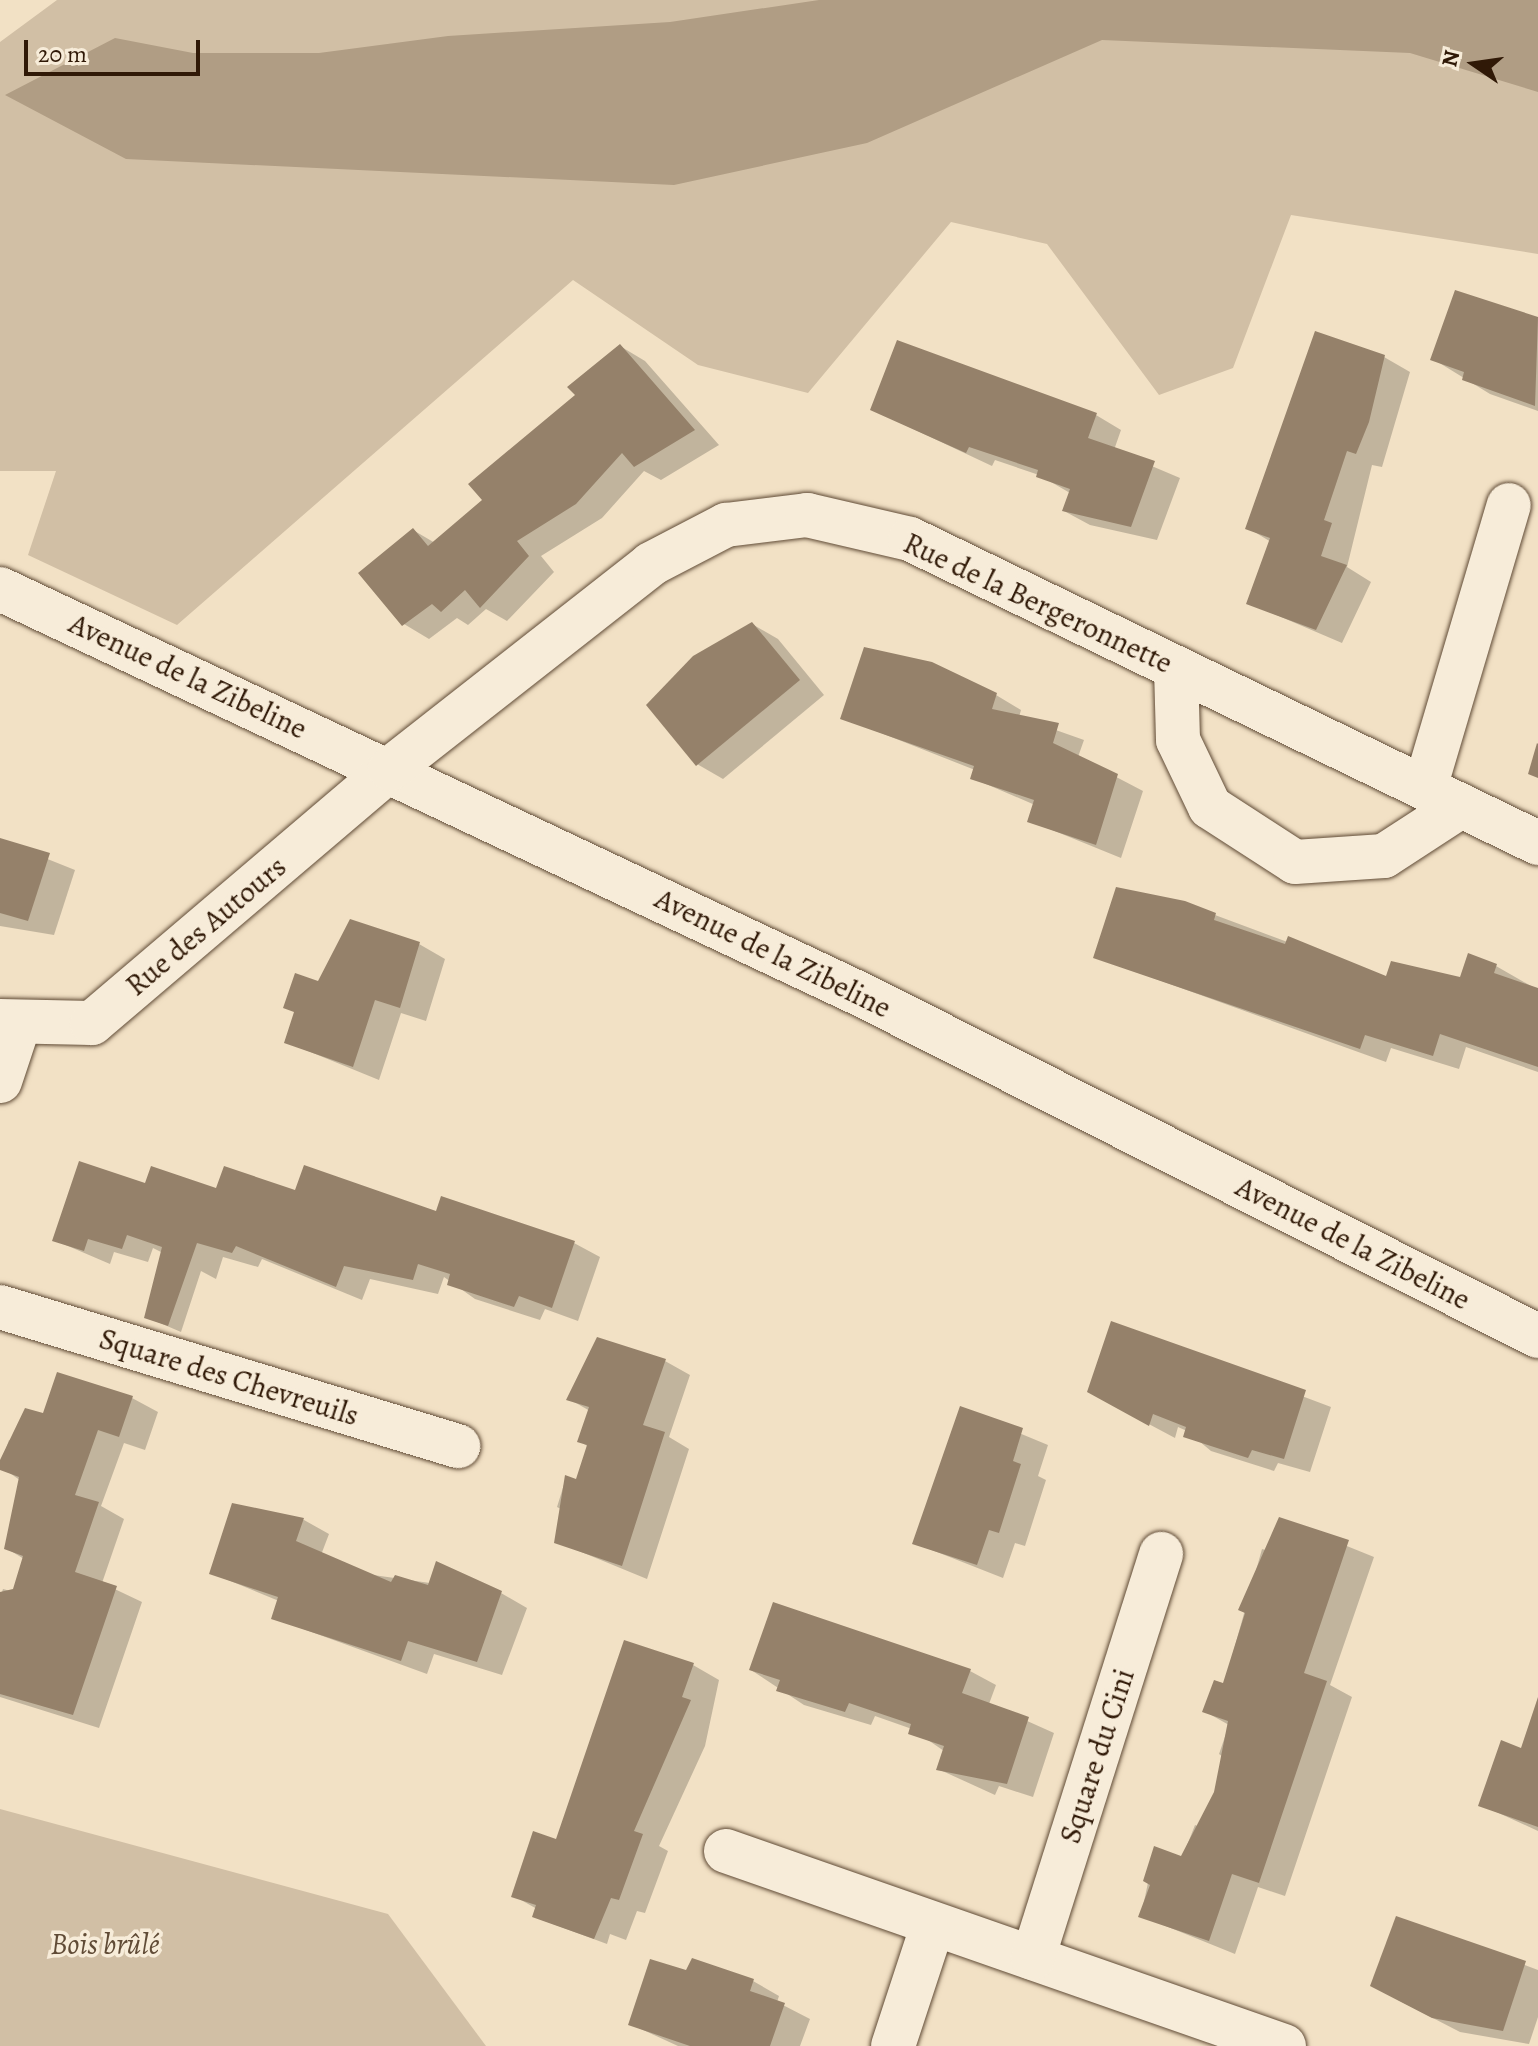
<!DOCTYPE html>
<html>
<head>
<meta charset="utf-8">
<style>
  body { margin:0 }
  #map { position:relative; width:1538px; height:2046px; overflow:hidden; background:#f2e1c5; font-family:Alegreya,serif }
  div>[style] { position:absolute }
  .green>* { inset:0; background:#d1bfa5 }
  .water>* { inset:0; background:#b09d84 }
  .shadow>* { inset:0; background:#0003 }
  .building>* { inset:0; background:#95816a }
  .roads { filter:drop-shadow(0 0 2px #604b36) drop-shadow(0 0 2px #604b36) }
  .minor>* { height:44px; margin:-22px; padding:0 22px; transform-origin:22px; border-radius:22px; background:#f7ecd9 }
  span { translate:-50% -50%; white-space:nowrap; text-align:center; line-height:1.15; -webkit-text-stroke:7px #f7ecd9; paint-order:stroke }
  .street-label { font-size:30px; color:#301907 }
  .park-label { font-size:30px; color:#604b36; font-style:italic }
  .north { position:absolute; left:1434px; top:24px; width:80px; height:80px; -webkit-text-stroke:6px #f7ecd9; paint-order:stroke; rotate:283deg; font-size:22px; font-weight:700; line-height:32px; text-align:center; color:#301907 }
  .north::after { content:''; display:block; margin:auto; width:28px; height:36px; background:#301907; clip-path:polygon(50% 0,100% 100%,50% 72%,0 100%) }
  .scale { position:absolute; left:24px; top:40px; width:176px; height:36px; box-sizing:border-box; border:4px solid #301907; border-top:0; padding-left:10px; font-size:24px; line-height:28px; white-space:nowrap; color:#301907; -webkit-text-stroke:6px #f7ecd9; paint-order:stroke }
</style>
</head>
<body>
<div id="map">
  <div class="green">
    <i style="clip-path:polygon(57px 0,1538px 0,1538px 254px,1291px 215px,1233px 368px,1159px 395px,1047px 244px,951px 222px,808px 393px,698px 365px,573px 280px,177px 625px,28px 555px,56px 471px,0 471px,0 42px)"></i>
    <i style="clip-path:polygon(0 1809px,388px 1914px,486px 2046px,0 2046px)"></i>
  </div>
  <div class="water">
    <i style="clip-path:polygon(819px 0,1538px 0,1538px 92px,1410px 53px,1102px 40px,867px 143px,674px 185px,126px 159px,5px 95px,115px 38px,193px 53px,319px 53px,448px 36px,670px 22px)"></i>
  </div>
  <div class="shadow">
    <i style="clip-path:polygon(1456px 292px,1538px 319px,1538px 411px,1490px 394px,1433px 359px)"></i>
    <i style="clip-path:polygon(620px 346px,645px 361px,719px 445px,661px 480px,644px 471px,602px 518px,541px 556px,554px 572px,507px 621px,486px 609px,468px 625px,457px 618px,429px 639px,404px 624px,413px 530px,435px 543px,485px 500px)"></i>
    <i style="clip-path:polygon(1384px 357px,1410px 372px,1382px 467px,1372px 465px,1347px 567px,1371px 582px,1342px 643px,1248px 603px,1271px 542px,1248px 528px)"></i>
    <i style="clip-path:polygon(873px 410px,1096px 415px,1121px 430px,1114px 450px,1180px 478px,1157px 540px,1090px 525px,1064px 511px,1070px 493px,1039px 475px,995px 460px,992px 466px)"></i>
    <i style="clip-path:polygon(752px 624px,778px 639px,824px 695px,723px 779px,697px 764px)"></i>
    <i style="clip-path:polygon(996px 695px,1021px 710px,1019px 717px,1084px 740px,1078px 757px,1143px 791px,1121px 858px,1030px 821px,1035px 805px,972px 778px,975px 770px,843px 718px)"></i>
    <i style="clip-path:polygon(0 840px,75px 870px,54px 935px,0 926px)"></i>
    <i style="clip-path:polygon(1215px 915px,1387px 979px,1462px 979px,1496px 966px,1538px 990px,1538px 1072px,1466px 1047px,1459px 1069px,1391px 1048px,1386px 1062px,1095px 957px)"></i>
    <i style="clip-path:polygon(419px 944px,445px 959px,426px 1021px,401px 1013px,379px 1080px,286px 1042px,319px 983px)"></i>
    <i style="clip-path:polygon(146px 1186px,296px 1192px,437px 1214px,574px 1243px,600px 1257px,578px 1321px,545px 1309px,540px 1320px,475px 1299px,444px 1277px,438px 1294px,370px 1279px,362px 1300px,262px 1259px,258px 1267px,223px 1257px,216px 1279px,201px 1271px,181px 1332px,146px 1317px,183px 1263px,153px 1248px,148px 1262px,114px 1252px,110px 1264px,54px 1240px)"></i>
    <i style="clip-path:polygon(1112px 1324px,1331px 1407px,1310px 1472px,1278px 1463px,1274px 1471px,1211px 1451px,1187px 1431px,1178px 1427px,1175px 1438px,1115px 1406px)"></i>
    <i style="clip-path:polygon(665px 1361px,690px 1375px,669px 1437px,689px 1449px,647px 1579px,557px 1542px,567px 1512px,557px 1507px,566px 1478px,578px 1482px,589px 1447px,579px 1441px,590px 1411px,569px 1399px)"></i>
    <i style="clip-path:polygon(132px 1398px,158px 1412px,145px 1450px,124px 1443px,101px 1506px,124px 1519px,102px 1583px,142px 1602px,99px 1728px,0 1697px,0 1598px,3px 1589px,14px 1592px,24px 1559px,6px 1548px,21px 1481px,0 1466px,9px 1440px,16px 1442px,44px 1416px)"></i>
    <i style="clip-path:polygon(961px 1409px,1048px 1445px,1038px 1476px,1046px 1480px,1025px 1546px,1015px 1543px,1003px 1578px,914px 1543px)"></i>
    <i style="clip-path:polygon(233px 1505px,304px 1520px,329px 1534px,321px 1555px,359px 1573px,501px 1593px,527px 1608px,502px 1675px,434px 1654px,427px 1674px,273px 1618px,279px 1601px,211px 1573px)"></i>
    <i style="clip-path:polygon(1280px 1519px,1374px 1557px,1330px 1685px,1352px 1697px,1285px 1896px,1258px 1887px,1235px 1954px,1141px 1916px,1155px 1849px,1182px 1858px,1195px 1825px,1202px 1828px,1226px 1759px,1219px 1754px,1229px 1725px,1204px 1711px,1224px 1685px,1262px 1549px,1269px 1551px)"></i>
    <i style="clip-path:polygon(693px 1665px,719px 1680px,705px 1746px,659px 1846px,668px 1851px,645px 1913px,637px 1911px,626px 1940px,610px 1934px,607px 1944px,534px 1917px,537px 1909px,514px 1896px)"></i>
    <i style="clip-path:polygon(751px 1670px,970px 1671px,996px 1685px,989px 1704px,1054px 1733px,1033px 1797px,999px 1786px,995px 1795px,938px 1769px,944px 1751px,912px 1729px,875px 1716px,871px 1725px,804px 1705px)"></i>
    <i style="clip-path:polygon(1538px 1705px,1538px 1831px,1481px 1805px,1522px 1750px)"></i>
    <i style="clip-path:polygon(1397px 1918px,1538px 1970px,1538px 2017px,1529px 2044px,1460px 2032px,1398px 2000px)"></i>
    <i style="clip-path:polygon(687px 1972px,753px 1981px,779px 1996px,777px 2002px,810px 2019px,800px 2046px,678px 2046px,630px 2024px)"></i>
  </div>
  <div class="building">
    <i style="clip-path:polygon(1455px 290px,1538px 317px,1535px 406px,1462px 380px,1464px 372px,1430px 360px)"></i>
    <i style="clip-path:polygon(1315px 331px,1385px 355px,1369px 422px,1356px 454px,1347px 451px,1324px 520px,1332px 523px,1321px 556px,1347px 565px,1316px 630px,1246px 604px,1270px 538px,1245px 529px)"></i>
    <i style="clip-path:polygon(897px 340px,1097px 413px,1088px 438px,1155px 461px,1131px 527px,1062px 511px,1070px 489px,1036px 477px,1038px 470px,969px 447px,966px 453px,870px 410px)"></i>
    <i style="clip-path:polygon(620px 344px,695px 430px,634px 467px,622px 453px,576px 504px,517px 541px,529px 556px,480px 608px,465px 590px,441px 612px,432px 604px,402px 626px,358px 573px,413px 528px,428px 546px,482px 500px,468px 484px,575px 395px,567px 387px)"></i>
    <i style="clip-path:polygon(752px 622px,800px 680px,696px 766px,646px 705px,693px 656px)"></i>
    <i style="clip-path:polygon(864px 647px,932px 662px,997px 693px,992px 709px,1059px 723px,1053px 743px,1118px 774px,1096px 845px,1027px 822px,1034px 800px,970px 779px,974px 766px,840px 719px)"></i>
    <i style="clip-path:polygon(1537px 743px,1538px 744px,1538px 778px,1528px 774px)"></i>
    <i style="clip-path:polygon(0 838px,50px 853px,28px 921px,0 913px)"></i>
    <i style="clip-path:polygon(1116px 887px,1185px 901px,1216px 913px,1214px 920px,1285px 944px,1288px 936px,1386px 976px,1391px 961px,1460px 977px,1468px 953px,1497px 964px,1494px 973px,1538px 988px,1538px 1067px,1440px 1034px,1433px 1056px,1365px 1035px,1360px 1049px,1093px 958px)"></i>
    <i style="clip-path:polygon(350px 919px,420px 942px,400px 1008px,375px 1000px,353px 1067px,284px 1043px,294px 1012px,283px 1008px,295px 973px,318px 981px)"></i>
    <i style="clip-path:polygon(79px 1161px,145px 1183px,151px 1166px,216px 1188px,224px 1166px,295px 1190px,304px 1165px,436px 1211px,441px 1196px,575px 1241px,552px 1308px,519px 1296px,514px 1307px,447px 1285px,450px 1274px,418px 1264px,413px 1280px,344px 1266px,336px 1287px,236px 1246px,232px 1253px,197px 1243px,168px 1326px,144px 1318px,162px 1247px,127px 1235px,122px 1249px,88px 1239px,84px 1251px,52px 1241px)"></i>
    <i style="clip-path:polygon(1111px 1321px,1306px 1390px,1284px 1459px,1252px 1450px,1248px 1458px,1183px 1437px,1186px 1427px,1153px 1414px,1149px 1426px,1087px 1392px)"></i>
    <i style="clip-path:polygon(597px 1337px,666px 1359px,643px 1425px,665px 1432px,622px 1566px,554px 1543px,565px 1475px,576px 1479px,587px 1445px,577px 1442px,589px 1407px,566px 1400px)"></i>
    <i style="clip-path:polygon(57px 1372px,133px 1396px,119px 1437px,98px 1430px,75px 1495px,99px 1502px,75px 1572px,117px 1586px,73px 1715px,0 1694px,0 1592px,13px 1589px,23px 1556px,4px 1549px,19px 1477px,0 1470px,0 1460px,25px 1408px,43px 1413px)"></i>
    <i style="clip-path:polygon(960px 1406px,1023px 1428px,1013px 1461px,1021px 1464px,999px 1533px,989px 1530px,977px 1565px,912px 1544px)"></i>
    <i style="clip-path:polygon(232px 1503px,304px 1518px,296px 1541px,391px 1582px,395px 1575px,428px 1585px,436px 1561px,502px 1591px,477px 1662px,408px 1641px,401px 1661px,271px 1619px,278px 1597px,209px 1574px)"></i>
    <i style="clip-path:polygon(1279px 1517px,1349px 1540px,1304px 1673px,1327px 1681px,1259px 1883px,1232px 1874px,1209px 1941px,1138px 1917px,1150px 1885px,1143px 1881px,1154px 1846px,1181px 1856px,1214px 1792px,1228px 1721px,1202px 1712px,1214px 1680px,1223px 1683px,1245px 1613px,1238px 1610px)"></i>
    <i style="clip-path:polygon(773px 1602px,971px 1669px,962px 1693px,1029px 1717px,1007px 1784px,936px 1770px,944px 1746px,908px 1734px,911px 1724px,849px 1703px,845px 1712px,776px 1691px,780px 1680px,749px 1670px)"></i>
    <i style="clip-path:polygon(624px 1640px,694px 1663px,682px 1697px,691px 1700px,634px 1831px,643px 1834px,619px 1900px,611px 1898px,594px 1939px,532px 1917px,536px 1905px,511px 1897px,533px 1831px,556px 1839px)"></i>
    <i style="clip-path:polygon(1538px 1697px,1538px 1827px,1478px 1806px,1501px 1740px,1521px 1748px)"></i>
    <i style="clip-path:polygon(1396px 1916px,1526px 1961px,1503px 2031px,1432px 2018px,1370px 1986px)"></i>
    <i style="clip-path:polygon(692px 1958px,754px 1979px,750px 1991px,785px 2003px,770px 2046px,690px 2046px,628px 2025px,650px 1959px,686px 1970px)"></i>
  </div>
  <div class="roads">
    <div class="minor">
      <i style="left:0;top:589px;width:955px;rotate:25.22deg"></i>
      <i style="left:864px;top:996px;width:755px;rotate:26.77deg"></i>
      <i style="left:1176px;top:668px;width:72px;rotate:88.4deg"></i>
      <i style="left:1178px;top:740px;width:74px;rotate:64.5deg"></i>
      <i style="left:1210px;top:807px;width:101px;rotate:32.9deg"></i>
      <i style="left:1295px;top:862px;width:89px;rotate:-3.9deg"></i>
      <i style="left:1384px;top:856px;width:92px;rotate:-33deg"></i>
      <i style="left:1425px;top:788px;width:295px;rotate:-73.5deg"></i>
      <i style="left:0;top:1021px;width:92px;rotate:1.2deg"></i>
      <i style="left:92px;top:1023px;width:392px;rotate:-40.4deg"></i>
      <i style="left:390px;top:769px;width:332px;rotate:-38.1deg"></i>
      <i style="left:651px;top:564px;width:85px;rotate:-27.5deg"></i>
      <i style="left:726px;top:525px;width:82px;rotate:-7deg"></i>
      <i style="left:807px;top:515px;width:106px;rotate:13.1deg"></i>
      <i style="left:910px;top:539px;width:698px;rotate:25.83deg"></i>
      <i style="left:0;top:1081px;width:57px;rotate:-71.6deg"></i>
      <i style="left:0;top:1307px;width:479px;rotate:16.9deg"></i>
      <i style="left:726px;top:1851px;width:591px;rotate:19.26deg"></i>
      <i style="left:1033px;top:1958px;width:424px;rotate:-72.4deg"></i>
      <i style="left:893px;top:2046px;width:128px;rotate:-71.8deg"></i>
    </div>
  </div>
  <div class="street-label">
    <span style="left:1038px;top:603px;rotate:25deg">Rue de la Bergeronnette</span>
    <span style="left:188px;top:676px;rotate:25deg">Avenue de la Zibeline</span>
    <span style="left:206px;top:926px;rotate:-40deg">Rue des Autours</span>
    <span style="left:773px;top:953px;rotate:26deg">Avenue de la Zibeline</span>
    <span style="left:1353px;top:1243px;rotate:27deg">Avenue de la Zibeline</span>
    <span style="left:229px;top:1377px;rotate:17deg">Square des Chevreuils</span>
    <span style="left:1097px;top:1756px;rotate:-72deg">Square du Cini</span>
  </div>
  <div class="park-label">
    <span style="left:105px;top:1944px">Bois brûlé</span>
  </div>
  <div class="north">N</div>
  <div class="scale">20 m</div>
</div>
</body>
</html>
